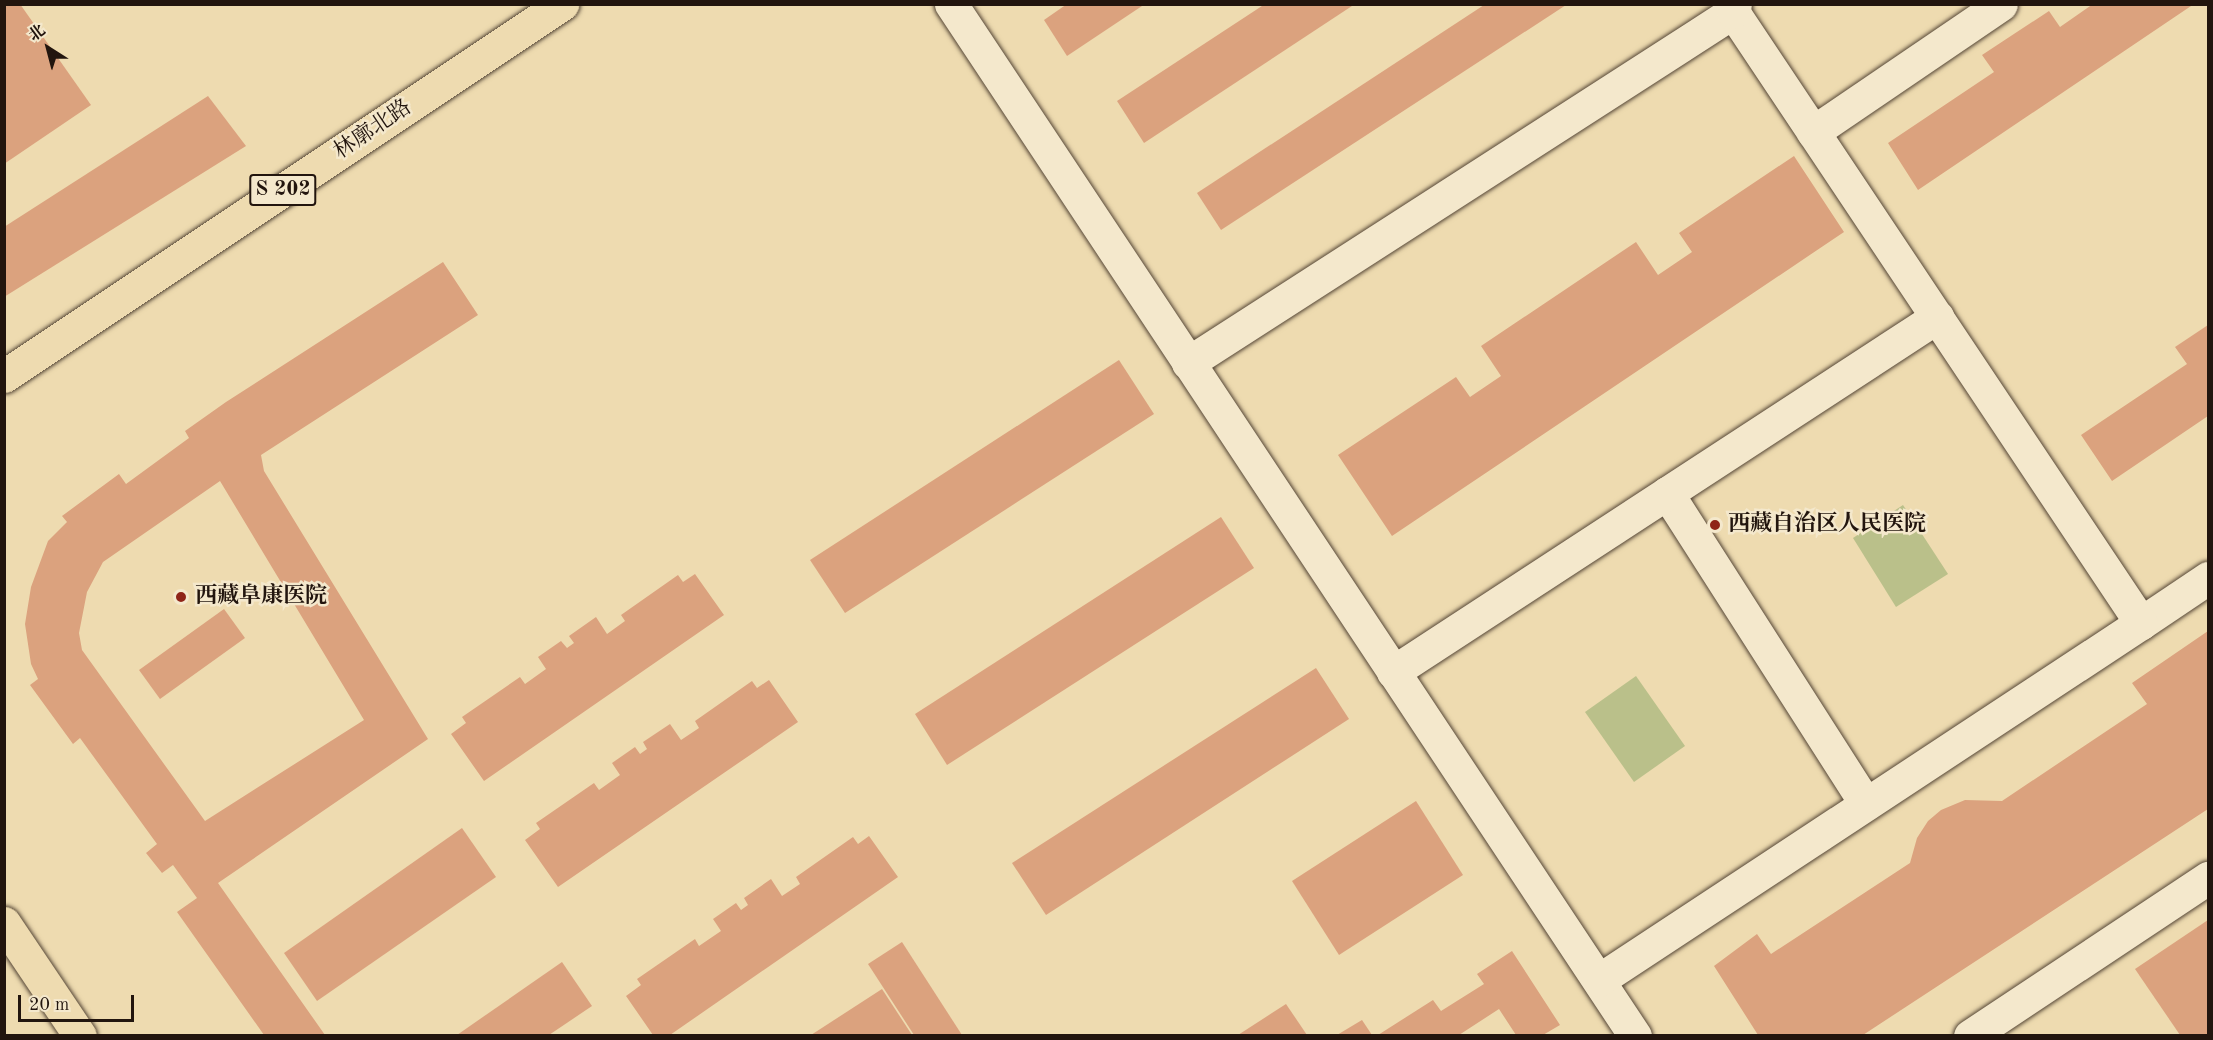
<!DOCTYPE html>
<html>
<head>
<meta charset="utf-8">
<style>
  body { margin:0 }
  #map { position:relative; width:2213px; height:1040px; overflow:hidden; background:#eedbb0; font-family:"Old Standard TT","Noto Serif SC",serif }
  div>[style] { position:absolute }
  .green>* { inset:0; background:#bac08a }
  .building>* { inset:0; background:#dba27e }
  .roads { filter:drop-shadow(0 0 2px #554636) drop-shadow(0 0 2px #554636) }
  .minor>* { height:33px; margin:-16.5px; padding:0 16.5px; transform-origin:16.5px; border-radius:16.5px; background:#f4e8cc }
  .major>* { height:33px; margin:-16.5px; padding:0 16.5px; transform-origin:16.5px; border-radius:16.5px; background:#eedbb0 }
  .dots>* { width:16px; height:16px; translate:-50% -50%; box-sizing:border-box; border:3px solid #f4e8cc; border-radius:50% }
  span { translate:-50% -50%; white-space:nowrap; text-align:center; line-height:1.15; -webkit-text-stroke:5px #f4e8cc; paint-order:stroke }
  .shield-label span { padding:2px 4px; background:#f4e8cc; border:2px solid; border-radius:4px; -webkit-text-stroke-width:0 }
  .shield-label { font-size:21px; color:#22150e; font-weight:700 }
  .street-label { font-size:22px; color:#22150e }
  .poi-label { font-size:22px; color:#22150e; font-weight:700 }
  .left { translate:0 -50%; text-align:left }
  .frame { position:absolute; inset:0; border:6px solid #22150e; pointer-events:none }
  .north { position:absolute; left:18px; top:18px; width:60px; height:60px; -webkit-text-stroke:4px #f4e8cc; paint-order:stroke; rotate:324deg; font-size:16px; font-weight:700; line-height:24px; text-align:center; color:#22150e }
  .north::after { content:''; display:block; margin:auto; width:21px; height:27px; background:#22150e; clip-path:polygon(50% 0,100% 100%,50% 72%,0 100%) }
  .scale { position:absolute; left:18px; top:995px; width:116px; height:27px; box-sizing:border-box; border:3px solid #22150e; border-top:0; padding-left:8px; font-size:18px; line-height:21px; white-space:nowrap; color:#22150e; -webkit-text-stroke:4px #f4e8cc; paint-order:stroke }
</style>
</head>
<body>
<div id="map">
  <div class="green">
    <i style="clip-path:polygon(1903px 505px,1948px 574px,1896px 607px,1853px 538px)"></i>
    <i style="clip-path:polygon(1636px 676px,1685px 746px,1634px 782px,1585px 712px)"></i>
  </div>
  <div class="building">
    <i style="clip-path:polygon(4px 4px,20px 4px,91px 105px,4px 164px)"></i>
    <i style="clip-path:polygon(1067px 4px,1145px 4px,1067px 56px,1044px 20px)"></i>
    <i style="clip-path:polygon(1265px 4px,1355px 4px,1144px 143px,1117px 101px)"></i>
    <i style="clip-path:polygon(2093px 4px,2194px 4px,1918px 190px,1888px 143px,1994px 72px,1982px 55px,2049px 11px,2060px 27px)"></i>
    <i style="clip-path:polygon(1484px 5px,1566px 5px,1221px 230px,1197px 193px)"></i>
    <i style="clip-path:polygon(208px 96px,246px 146px,4px 297px,4px 227px)"></i>
    <i style="clip-path:polygon(1794px 156px,1844px 232px,1392px 536px,1338px 455px,1456px 377px,1470px 397px,1501px 376px,1481px 346px,1636px 242px,1658px 275px,1692px 252px,1679px 233px)"></i>
    <i style="clip-path:polygon(evenodd,443px 262px,478px 315px,261px 455px,264px 471px,428px 739px,218px 883px,325px 1035px,264px 1035px,177px 912px,197px 898px,173px 865px,162px 873px,146px 853px,157px 844px,80px 738px,73px 744px,30px 685px,38px 679px,31px 664px,25px 624px,31px 587px,48px 541px,67px 522px,62px 516px,119px 474px,126px 484px,189px 438px,185px 431px,226px 402px,443px 262px,220px 481px,364px 720px,205px 821px,82px 650px,79px 633px,87px 592px,103px 562px,220px 481px)"></i>
    <i style="clip-path:polygon(2208px 325px,2208px 416px,2112px 481px,2081px 435px,2187px 364px,2175px 347px)"></i>
    <i style="clip-path:polygon(1119px 360px,1154px 414px,845px 613px,810px 560px)"></i>
    <i style="clip-path:polygon(1221px 517px,1254px 568px,947px 765px,915px 714px)"></i>
    <i style="clip-path:polygon(695px 574px,724px 615px,484px 781px,451px 734px,466px 723px,462px 717px,520px 677px,525px 684px,546px 669px,538px 657px,561px 641px,567px 648px,574px 643px,569px 636px,596px 617px,607px 634px,625px 621px,621px 615px,678px 575px,683px 582px)"></i>
    <i style="clip-path:polygon(224px 609px,245px 638px,160px 699px,139px 670px)"></i>
    <i style="clip-path:polygon(2208px 631px,2208px 809px,1863px 1035px,1758px 1035px,1714px 966px,1757px 934px,1771px 954px,1910px 863px,1917px 838px,1928px 821px,1941px 810px,1965px 800px,2002px 801px,2147px 704px,2132px 683px)"></i>
    <i style="clip-path:polygon(1316px 668px,1349px 719px,1046px 915px,1012px 863px)"></i>
    <i style="clip-path:polygon(769px 680px,798px 722px,558px 887px,525px 840px,540px 829px,536px 823px,594px 783px,599px 790px,620px 775px,612px 763px,635px 747px,640px 754px,647px 749px,643px 742px,670px 724px,681px 740px,699px 728px,695px 721px,752px 681px,757px 688px)"></i>
    <i style="clip-path:polygon(1416px 801px,1463px 875px,1339px 955px,1292px 881px)"></i>
    <i style="clip-path:polygon(462px 828px,496px 877px,317px 1001px,284px 953px)"></i>
    <i style="clip-path:polygon(869px 836px,898px 877px,670px 1035px,653px 1035px,626px 996px,641px 985px,637px 979px,695px 939px,699px 946px,721px 931px,713px 919px,736px 903px,741px 910px,748px 905px,744px 898px,771px 879px,782px 896px,800px 884px,796px 877px,853px 837px,858px 844px)"></i>
    <i style="clip-path:polygon(2208px 920px,2208px 1035px,2180px 1035px,2135px 969px)"></i>
    <i style="clip-path:polygon(902px 942px,962px 1035px,914px 1035px,868px 964px)"></i>
    <i style="clip-path:polygon(1512px 951px,1560px 1025px,1543px 1035px,1516px 1035px,1499px 1009px,1459px 1035px,1378px 1035px,1433px 1000px,1441px 1011px,1484px 984px,1477px 974px)"></i>
    <i style="clip-path:polygon(562px 962px,592px 1006px,549px 1035px,457px 1035px)"></i>
    <i style="clip-path:polygon(882px 989px,912px 1035px,811px 1035px)"></i>
    <i style="clip-path:polygon(1286px 1004px,1307px 1035px,1238px 1035px)"></i>
    <i style="clip-path:polygon(1362px 1020px,1372px 1035px,1337px 1035px)"></i>
  </div>
  <div class="roads">
    <div class="minor">
      <i style="left:951px;top:4px;width:1238px;rotate:56.46deg"></i>
      <i style="left:1813px;top:132px;width:227px;rotate:-34.2deg"></i>
      <i style="left:1188px;top:363px;width:648px;rotate:-32.78deg"></i>
      <i style="left:1667px;top:493px;width:369px;rotate:57.4deg"></i>
      <i style="left:2141px;top:623px;width:81px;rotate:-33.9deg"></i>
      <i style="left:1393px;top:672px;width:650px;rotate:-33.13deg"></i>
      <i style="left:1599px;top:980px;width:649px;rotate:-33.37deg"></i>
      <i style="left:2141px;top:623px;width:735px;rotate:-123.73deg"></i>
      <i style="left:1733px;top:12px;width:8px;rotate:-76deg"></i>
      <i style="left:1970px;top:1036px;width:286px;rotate:-33.6deg"></i>
    </div>
    <div class="major">
      <i style="left:4px;top:376px;width:671px;rotate:-33.69deg"></i>
      <i style="left:4px;top:923px;width:136px;rotate:56.1deg"></i>
    </div>
  </div>
  <div class="dots">
    <i style="left:1715px;top:525px;background:#8f2418"></i>
    <i style="left:181px;top:597px;background:#8f2418"></i>
  </div>
  <div class="shield-label">
    <span style="left:283px;top:190px">S 202</span>
  </div>
  <div class="street-label">
    <span style="left:373px;top:130px;rotate:-34deg">林廓北路</span>
  </div>
  <div class="poi-label">
    <span class="left" style="left:1728px;top:525px">西藏自治区人民医院</span>
    <span class="left" style="left:195px;top:597px">西藏阜康医院</span>
  </div>
  <div class="frame"></div>
  <div class="north">北</div>
  <div class="scale">20 m</div>
</div>
</body>
</html>
